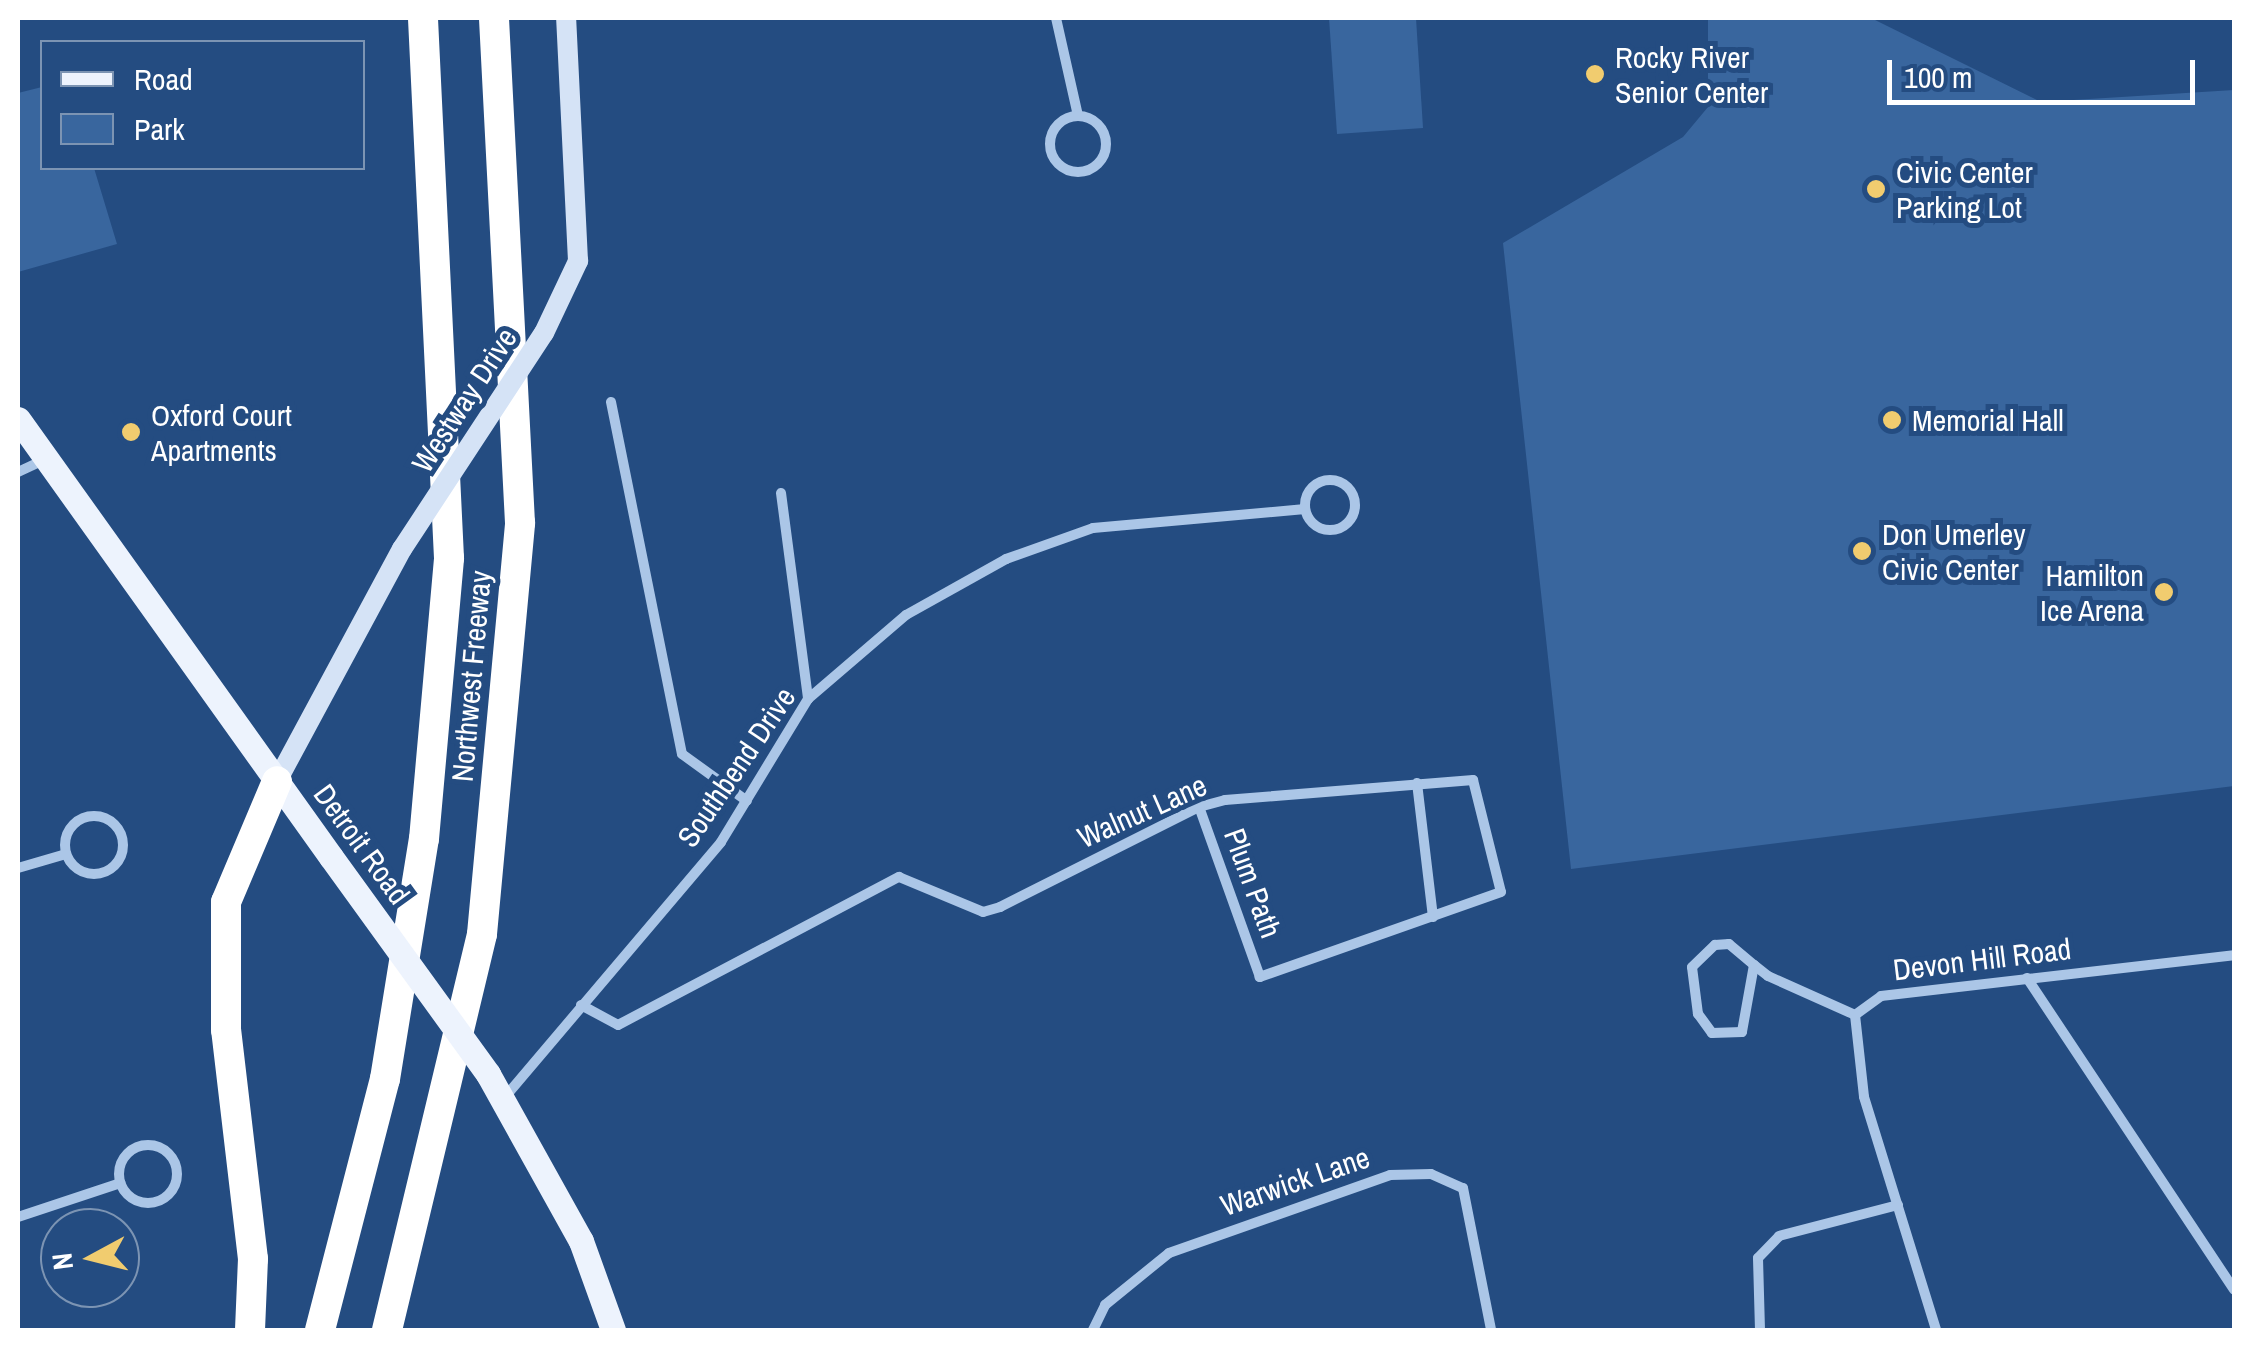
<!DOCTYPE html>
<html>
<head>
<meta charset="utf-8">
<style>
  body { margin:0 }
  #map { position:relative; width:2252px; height:1348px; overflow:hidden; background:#244c81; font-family:"Archivo Narrow",sans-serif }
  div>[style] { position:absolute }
  .green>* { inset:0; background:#39669e }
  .minor>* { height:10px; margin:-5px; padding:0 5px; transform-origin:5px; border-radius:5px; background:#abc6e7 }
  .minor>.ring { margin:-5px; padding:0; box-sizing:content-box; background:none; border:10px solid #abc6e7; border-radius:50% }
  .secondary>* { height:20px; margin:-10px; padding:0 10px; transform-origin:10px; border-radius:10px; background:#d5e3f6 }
  .primary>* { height:25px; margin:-12.5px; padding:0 12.5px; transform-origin:12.5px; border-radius:12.5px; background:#edf3fd }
  .motorway>* { height:30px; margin:-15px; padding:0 15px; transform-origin:15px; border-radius:15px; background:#fff }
  .secondary-bridge>* { height:20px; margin:-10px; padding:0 10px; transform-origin:10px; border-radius:10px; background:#d5e3f6 }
  .primary-bridge>* { height:25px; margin:-12.5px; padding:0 12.5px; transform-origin:12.5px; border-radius:12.5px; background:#edf3fd }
  .dots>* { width:28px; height:28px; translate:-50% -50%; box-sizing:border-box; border:5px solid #244c81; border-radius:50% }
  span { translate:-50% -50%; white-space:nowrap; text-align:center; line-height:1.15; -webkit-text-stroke:10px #244c81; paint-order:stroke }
  .poi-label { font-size:30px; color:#fff }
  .left { translate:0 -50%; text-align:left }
  .right { translate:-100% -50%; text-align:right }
  .street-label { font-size:30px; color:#fff }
  .frame { position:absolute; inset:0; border:20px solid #fff; pointer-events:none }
  .legend { position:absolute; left:40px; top:40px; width:325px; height:130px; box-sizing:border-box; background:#244c81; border:2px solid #7c94b3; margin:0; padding:12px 18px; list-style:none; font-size:30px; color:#fff }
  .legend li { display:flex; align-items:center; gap:20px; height:50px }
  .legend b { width:50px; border:2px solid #7c94b3 }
  .north { position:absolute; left:40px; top:1208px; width:100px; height:100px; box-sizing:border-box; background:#244c81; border:2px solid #7c94b3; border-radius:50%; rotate:263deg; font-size:28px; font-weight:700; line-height:40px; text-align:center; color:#fff }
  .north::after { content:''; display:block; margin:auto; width:35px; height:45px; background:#f1cc6f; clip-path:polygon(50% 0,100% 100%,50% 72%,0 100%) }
  .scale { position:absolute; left:1887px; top:60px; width:308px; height:45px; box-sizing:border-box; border:5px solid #fff; border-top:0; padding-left:12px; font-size:30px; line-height:35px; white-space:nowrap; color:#fff; -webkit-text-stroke:8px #244c81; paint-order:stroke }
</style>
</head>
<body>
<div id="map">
  <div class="green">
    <i style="clip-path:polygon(1329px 18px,1416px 18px,1423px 128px,1337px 134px)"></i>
    <i style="clip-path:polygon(1708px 18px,1871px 18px,2041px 102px,2234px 90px,2234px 786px,1571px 869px,1503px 243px,1683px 137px,1708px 107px)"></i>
    <i style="clip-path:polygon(42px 87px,42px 168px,94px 168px,117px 244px,18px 272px,18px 93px)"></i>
  </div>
  <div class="minor">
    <i style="left:1056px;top:18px;width:100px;rotate:77.3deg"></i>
    <i class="ring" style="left:1050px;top:116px;width:46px;height:46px"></i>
    <i style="left:611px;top:402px;width:359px;rotate:78.6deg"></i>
    <i style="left:682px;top:754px;width:80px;rotate:35.9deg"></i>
    <i style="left:18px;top:472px;width:29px;rotate:-25deg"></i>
    <i class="ring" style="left:1305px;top:480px;width:40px;height:40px"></i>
    <i style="left:781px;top:493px;width:208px;rotate:82.5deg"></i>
    <i style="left:1417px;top:783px;width:135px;rotate:83.2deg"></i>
    <i class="ring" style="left:65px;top:816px;width:48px;height:48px"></i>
    <i style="left:18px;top:868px;width:50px;rotate:-16.3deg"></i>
    <i style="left:1754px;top:965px;width:68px;rotate:100.2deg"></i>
    <i style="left:1742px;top:1032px;width:30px;rotate:178deg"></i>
    <i style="left:1712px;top:1033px;width:24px;rotate:-126deg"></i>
    <i style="left:1698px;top:1014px;width:47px;rotate:-97.3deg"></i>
    <i style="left:1692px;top:967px;width:32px;rotate:-44deg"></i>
    <i style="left:1715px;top:945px;width:14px;rotate:-4deg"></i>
    <i style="left:1729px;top:944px;width:33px;rotate:40deg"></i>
    <i style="left:1754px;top:965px;width:18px;rotate:38deg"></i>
    <i style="left:1768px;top:976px;width:95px;rotate:24.1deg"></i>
    <i style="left:2027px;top:978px;width:374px;rotate:56.4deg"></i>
    <i style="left:581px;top:1005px;width:42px;rotate:28.4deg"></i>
    <i style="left:618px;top:1025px;width:318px;rotate:-27.8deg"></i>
    <i style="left:899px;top:877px;width:91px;rotate:22.6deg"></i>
    <i style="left:983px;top:912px;width:18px;rotate:-16deg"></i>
    <i style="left:1000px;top:907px;width:223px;rotate:-26.7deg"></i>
    <i style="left:1199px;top:807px;width:27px;rotate:-15deg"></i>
    <i style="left:1225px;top:800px;width:249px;rotate:-4.6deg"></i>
    <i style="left:1473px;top:780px;width:115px;rotate:76deg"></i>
    <i style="left:1501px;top:892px;width:256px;rotate:160.6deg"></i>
    <i style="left:1260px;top:977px;width:181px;rotate:-109.7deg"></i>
    <i style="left:1855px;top:1015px;width:32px;rotate:-36deg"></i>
    <i style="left:1881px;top:996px;width:355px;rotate:-6.6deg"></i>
    <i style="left:1855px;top:1015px;width:82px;rotate:83.7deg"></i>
    <i style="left:1864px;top:1097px;width:244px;rotate:72.8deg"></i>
    <i style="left:505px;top:1097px;width:334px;rotate:-49.7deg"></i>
    <i style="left:721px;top:842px;width:167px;rotate:-58.7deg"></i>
    <i style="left:808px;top:699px;width:129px;rotate:-40.6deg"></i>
    <i style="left:906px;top:615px;width:115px;rotate:-29.2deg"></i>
    <i style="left:1006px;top:559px;width:92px;rotate:-19.6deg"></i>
    <i style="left:1093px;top:528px;width:213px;rotate:-5.1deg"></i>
    <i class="ring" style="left:119px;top:1145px;width:48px;height:48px"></i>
    <i style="left:18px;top:1217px;width:108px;rotate:-18.3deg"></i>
    <i style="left:1093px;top:1330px;width:28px;rotate:-64deg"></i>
    <i style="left:1105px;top:1305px;width:82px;rotate:-39.1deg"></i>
    <i style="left:1169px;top:1253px;width:234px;rotate:-19.4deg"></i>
    <i style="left:1390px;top:1175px;width:41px;rotate:-1.4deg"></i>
    <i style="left:1431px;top:1174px;width:35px;rotate:24deg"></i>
    <i style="left:1463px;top:1188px;width:145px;rotate:78.8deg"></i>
    <i style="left:1760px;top:1330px;width:72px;rotate:-91.6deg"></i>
    <i style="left:1758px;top:1258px;width:30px;rotate:-46deg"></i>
    <i style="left:1779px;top:1236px;width:123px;rotate:-14.6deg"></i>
  </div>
  <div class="secondary">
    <i style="left:544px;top:333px;width:80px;rotate:-64.7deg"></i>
    <i style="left:578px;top:261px;width:243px;rotate:-92.8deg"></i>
    <i style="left:277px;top:781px;width:264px;rotate:-61.7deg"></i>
  </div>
  <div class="primary">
    <i style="left:18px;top:419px;width:538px;rotate:54.45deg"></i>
    <i style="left:488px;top:1074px;width:191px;rotate:60.9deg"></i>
    <i style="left:581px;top:1241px;width:95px;rotate:70.2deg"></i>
  </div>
  <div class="motorway">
    <i style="left:250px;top:1330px;width:71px;rotate:-87.6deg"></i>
    <i style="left:253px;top:1259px;width:231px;rotate:-96.7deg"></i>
    <i style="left:226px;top:1030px;width:128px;rotate:-90deg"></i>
    <i style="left:226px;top:902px;width:131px;rotate:-67.1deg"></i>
    <i style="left:320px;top:1330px;width:259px;rotate:-75.5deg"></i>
    <i style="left:385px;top:1079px;width:243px;rotate:-80.8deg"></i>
    <i style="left:424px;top:839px;width:282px;rotate:-84.9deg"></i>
    <i style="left:449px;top:558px;width:541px;rotate:-92.76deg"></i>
    <i style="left:387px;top:1330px;width:407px;rotate:-76.5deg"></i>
    <i style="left:482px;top:934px;width:413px;rotate:-84.7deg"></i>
    <i style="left:520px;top:523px;width:506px;rotate:-92.95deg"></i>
  </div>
  <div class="secondary-bridge">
    <i style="left:402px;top:549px;width:258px;rotate:-56.7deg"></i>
  </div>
  <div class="primary-bridge">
    <i style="left:331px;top:857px;width:268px;rotate:54.1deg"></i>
  </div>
  <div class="dots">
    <i style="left:1595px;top:74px;background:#f1cc6f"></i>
    <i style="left:1876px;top:189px;background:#f1cc6f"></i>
    <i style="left:1892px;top:420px;background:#f1cc6f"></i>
    <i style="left:131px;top:432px;background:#f1cc6f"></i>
    <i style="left:1862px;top:551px;background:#f1cc6f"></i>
    <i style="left:2164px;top:592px;background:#f1cc6f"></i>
  </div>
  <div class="poi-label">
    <span class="left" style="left:1615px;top:74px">Rocky River<br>Senior Center</span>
    <span class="left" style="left:1896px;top:189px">Civic Center<br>Parking Lot</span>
    <span class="left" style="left:151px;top:432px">Oxford Court<br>Apartments</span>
    <span class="left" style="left:1912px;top:420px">Memorial Hall</span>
    <span class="left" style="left:1882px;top:551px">Don Umerley<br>Civic Center</span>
    <span class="right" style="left:2144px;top:592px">Hamilton<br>Ice Arena</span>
  </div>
  <div class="street-label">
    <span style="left:464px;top:400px;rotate:-57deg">Westway Drive</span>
    <span style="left:471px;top:676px;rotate:-85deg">Northwest Freeway</span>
    <span style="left:736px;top:767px;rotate:-56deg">Southbend Drive</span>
    <span style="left:1142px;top:811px;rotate:-24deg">Walnut Lane</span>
    <span style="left:362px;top:844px;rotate:54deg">Detroit Road</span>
    <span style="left:1253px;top:883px;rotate:70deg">Plum Path</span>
    <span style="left:1982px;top:959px;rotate:-7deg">Devon Hill Road</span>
    <span style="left:1295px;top:1181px;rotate:-19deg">Warwick Lane</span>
  </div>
  <div class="frame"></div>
  <ul class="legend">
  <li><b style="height:12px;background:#edf3fd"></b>Road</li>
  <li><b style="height:28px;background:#39669e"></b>Park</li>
  </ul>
  <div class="north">N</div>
  <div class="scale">100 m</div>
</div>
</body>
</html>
